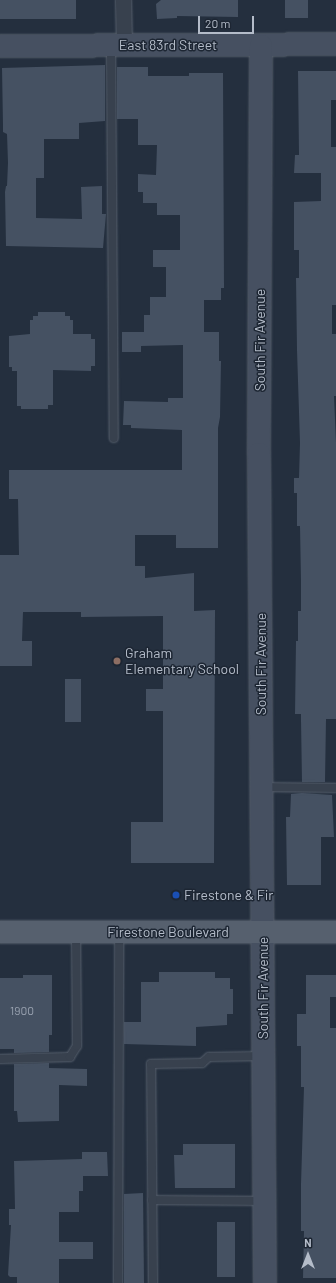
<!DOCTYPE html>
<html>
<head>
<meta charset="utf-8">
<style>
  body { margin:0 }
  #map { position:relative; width:336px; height:1283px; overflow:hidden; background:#242f3e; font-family:Barlow,sans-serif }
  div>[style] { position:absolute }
  .building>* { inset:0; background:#455162 }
  .roads { filter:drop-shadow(0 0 1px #565f6c) drop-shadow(0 0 1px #565f6c) }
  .lane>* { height:8px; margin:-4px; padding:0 4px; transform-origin:4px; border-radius:4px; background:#38414e }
  .street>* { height:15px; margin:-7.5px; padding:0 7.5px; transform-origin:7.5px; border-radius:7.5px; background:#38414e }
  .secondary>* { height:22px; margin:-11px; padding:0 11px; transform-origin:11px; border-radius:11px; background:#465061 }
  .primary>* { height:22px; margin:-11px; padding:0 11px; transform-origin:11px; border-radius:11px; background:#56606e }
  .dots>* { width:11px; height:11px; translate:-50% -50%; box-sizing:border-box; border:2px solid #1d2633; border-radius:50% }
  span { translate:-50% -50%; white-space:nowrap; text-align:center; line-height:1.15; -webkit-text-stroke:3px #1d2633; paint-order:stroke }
  .number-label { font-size:12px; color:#98a1af }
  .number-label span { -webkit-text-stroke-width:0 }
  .street-label { font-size:14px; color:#b4bcc9 }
  .poi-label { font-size:14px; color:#b4bcc9 }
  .left { translate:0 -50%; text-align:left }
  .north { position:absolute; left:288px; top:1235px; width:40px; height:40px; -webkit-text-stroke:3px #1d2633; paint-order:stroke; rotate:0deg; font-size:11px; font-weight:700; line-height:16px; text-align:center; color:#b4bcc9 }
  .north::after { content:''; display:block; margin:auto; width:14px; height:18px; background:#b4bcc9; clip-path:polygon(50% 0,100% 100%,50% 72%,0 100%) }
  .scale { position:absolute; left:198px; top:16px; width:56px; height:18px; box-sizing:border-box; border:2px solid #b4bcc9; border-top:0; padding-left:5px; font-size:12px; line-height:14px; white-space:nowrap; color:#b4bcc9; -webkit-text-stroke:3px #1d2633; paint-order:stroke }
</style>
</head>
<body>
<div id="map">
  <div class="building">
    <i style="clip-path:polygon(0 0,76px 0,76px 19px,0 19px)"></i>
    <i style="clip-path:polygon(161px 0,238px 0,238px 17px,177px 16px,177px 18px,157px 19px,156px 4px)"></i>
    <i style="clip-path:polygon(285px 0,308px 0,308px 18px,285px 18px)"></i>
    <i style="clip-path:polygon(105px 65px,105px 121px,79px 123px,79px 139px,44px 139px,44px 178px,36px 178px,36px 218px,82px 219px,81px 187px,102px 186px,102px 214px,106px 214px,103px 248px,6px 246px,5px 192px,6px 186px,7px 186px,8px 163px,7px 134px,3px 132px,3px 126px,2px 68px)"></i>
    <i style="clip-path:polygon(117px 67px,148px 67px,148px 76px,189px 76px,189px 73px,223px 73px,224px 288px,221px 288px,221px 300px,204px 300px,204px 332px,219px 332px,219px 361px,221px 361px,220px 417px,218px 428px,218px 548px,176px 548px,176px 535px,135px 535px,135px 566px,145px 566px,145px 578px,194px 573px,194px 611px,215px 610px,214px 863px,131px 863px,131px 822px,163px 822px,163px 711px,146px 711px,146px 689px,163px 689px,163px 616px,81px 617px,81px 612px,23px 612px,22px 641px,32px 641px,32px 666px,0 666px,0 555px,19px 555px,18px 499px,9px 499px,9px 470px,182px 470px,182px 430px,131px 428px,131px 425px,123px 425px,124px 401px,168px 402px,168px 398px,183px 398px,183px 345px,141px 346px,141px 352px,122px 352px,122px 332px,144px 332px,144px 315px,150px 315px,150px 297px,166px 297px,166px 267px,153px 267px,153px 250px,180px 250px,180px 215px,157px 215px,157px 203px,143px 203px,143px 192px,138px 192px,138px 174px,156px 175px,157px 145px,138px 145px,138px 119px,117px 119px)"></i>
    <i style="clip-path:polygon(298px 71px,336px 71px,336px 100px,331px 100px,331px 147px,336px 147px,336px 305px,332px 305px,332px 334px,336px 334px,336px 396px,334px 396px,336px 443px,336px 719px,326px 719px,325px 782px,302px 782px,301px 720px,301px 714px,295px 714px,296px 641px,298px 641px,298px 611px,301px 611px,301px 581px,300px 526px,297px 526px,297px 493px,294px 493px,294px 478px,299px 478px,300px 443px,297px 350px,296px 278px,299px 278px,299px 250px,294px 250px,294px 202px,321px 201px,321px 173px,294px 173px,295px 155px,299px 155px)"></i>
    <i style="clip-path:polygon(38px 312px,65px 312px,65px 316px,70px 316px,70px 320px,73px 320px,73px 334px,91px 334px,91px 339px,95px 339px,95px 366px,91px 366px,91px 371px,53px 370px,53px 405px,48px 405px,48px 409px,21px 409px,21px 406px,17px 406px,17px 371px,12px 371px,12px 367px,9px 367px,9px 336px,30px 334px,30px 320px,33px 320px,33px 316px,38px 316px)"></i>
    <i style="clip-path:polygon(65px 679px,81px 679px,81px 722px,65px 722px)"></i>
    <i style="clip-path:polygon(302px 793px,332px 795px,334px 837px,321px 837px,321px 885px,287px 885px,286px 817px,290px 817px,291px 794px)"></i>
    <i style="clip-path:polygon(159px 972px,215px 972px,215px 978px,230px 978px,230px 989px,233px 989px,233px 1014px,227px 1014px,227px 1025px,196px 1027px,196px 1046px,124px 1044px,124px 1022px,141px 1022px,141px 982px,159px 982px)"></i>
    <i style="clip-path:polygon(23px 975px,52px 975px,52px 1035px,49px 1035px,49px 1052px,14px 1053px,14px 1049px,0 1049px,0 978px,23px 978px)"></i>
    <i style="clip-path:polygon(306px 975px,336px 975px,336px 997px,330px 997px,330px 1028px,336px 1028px,336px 1278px,303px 1278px,304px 1231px,301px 1231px,301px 1184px,304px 1087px,301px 1087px,301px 1046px,297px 1046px,297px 1014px,306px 1014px)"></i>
    <i style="clip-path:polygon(49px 1063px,49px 1068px,87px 1069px,87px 1086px,59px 1085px,59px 1121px,18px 1122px,17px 1111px,14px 1111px,14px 1064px)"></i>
    <i style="clip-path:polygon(183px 1144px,235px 1144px,235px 1188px,175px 1188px,174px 1155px,183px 1155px)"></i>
    <i style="clip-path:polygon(82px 1152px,107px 1152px,108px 1176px,83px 1176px,83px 1191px,79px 1191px,79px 1212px,59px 1212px,59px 1242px,93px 1242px,93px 1259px,59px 1259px,59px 1283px,17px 1283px,17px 1277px,10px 1277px,8px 1275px,11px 1225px,9px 1225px,9px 1209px,15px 1209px,14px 1161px,82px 1159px)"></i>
    <i style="clip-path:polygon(143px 1193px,144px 1283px,124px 1283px,124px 1194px)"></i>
    <i style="clip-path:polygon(217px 1222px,235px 1222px,235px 1277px,217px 1277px)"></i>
  </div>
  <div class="roads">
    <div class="lane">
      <i style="left:111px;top:46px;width:392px;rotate:89.6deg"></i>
      <i style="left:263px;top:787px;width:73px;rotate:0.8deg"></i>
      <i style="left:0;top:1059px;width:70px;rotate:-1.6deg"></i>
      <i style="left:70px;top:1057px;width:13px;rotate:-58deg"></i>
      <i style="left:77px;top:1046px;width:114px;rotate:-90.5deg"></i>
      <i style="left:152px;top:1200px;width:111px;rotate:0.5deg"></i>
      <i style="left:118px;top:1283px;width:351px;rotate:-89.8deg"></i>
      <i style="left:153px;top:1283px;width:219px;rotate:-90.5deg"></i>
      <i style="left:151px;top:1064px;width:51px;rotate:-1.1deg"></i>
      <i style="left:202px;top:1063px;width:9px;rotate:-41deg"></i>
      <i style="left:209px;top:1057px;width:54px;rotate:-1.1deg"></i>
    </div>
    <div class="street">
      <i style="left:123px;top:0;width:45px;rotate:88.7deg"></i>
    </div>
    <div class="secondary">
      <i style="left:0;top:46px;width:336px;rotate:-0.3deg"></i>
      <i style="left:261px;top:46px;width:408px;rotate:90.3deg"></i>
      <i style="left:259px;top:454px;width:829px;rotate:89.59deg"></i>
    </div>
    <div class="primary">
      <i style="left:0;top:932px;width:336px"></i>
    </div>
  </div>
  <div class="dots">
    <i style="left:117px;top:661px;background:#8d6e63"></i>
    <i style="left:176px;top:895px;background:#1a4fb4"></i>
  </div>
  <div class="number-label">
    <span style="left:22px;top:1011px">1900</span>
  </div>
  <div class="street-label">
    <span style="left:168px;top:45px">East 83rd Street</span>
    <span style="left:260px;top:340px;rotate:-90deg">South Fir Avenue</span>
    <span style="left:261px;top:664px;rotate:-90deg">South Fir Avenue</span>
    <span style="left:168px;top:932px">Firestone Boulevard</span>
    <span style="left:263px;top:988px;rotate:-90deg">South Fir Avenue</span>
  </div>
  <div class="poi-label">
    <span class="left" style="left:125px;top:661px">Graham<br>Elementary School</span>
    <span class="left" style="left:184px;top:895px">Firestone &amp; Fir</span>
  </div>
  <div class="north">N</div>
  <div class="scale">20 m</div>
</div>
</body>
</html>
